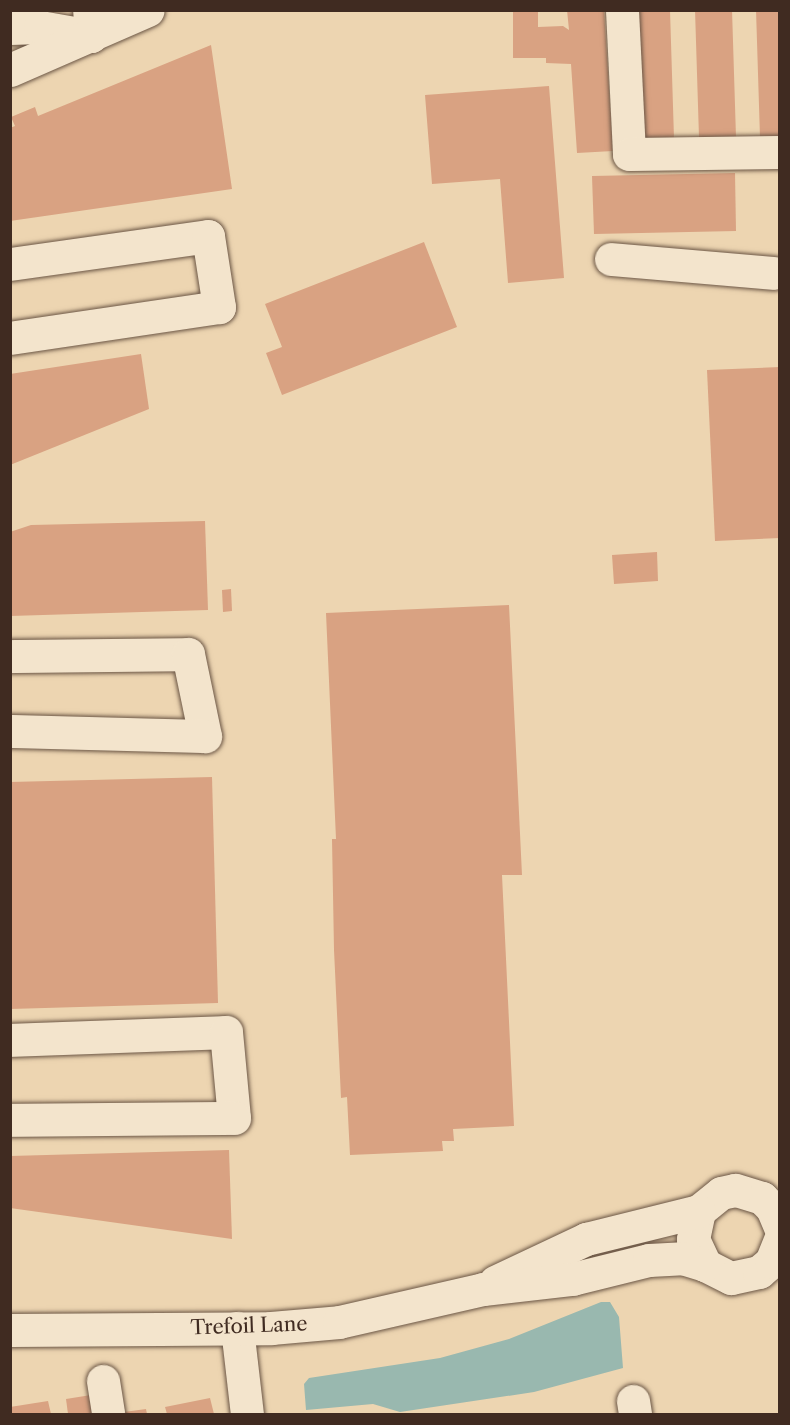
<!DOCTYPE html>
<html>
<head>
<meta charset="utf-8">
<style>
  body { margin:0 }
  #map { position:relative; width:790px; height:1425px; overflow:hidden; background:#edd5b1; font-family:"Libre Caslon Text",serif }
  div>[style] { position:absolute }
  .water>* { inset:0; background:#99b8af }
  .building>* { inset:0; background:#d9a282 }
  .roads { filter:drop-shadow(0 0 2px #6b5645) drop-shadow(0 0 2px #6b5645) }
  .minor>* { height:33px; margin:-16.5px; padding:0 16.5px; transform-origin:16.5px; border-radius:16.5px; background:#f3e4cc }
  span { translate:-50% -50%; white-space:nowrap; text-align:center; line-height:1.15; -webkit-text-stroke:5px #f3e4cc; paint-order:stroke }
  .street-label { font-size:20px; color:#402b21 }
  .frame { position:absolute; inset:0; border:12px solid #402b21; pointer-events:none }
</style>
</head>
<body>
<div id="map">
  <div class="water">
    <i style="clip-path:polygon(601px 1302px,610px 1302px,619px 1317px,623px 1368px,534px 1392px,400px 1412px,373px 1404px,306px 1410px,304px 1384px,309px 1378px,440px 1358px,509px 1339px)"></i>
  </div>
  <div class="building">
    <i style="clip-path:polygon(567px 10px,604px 10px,613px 151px,577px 153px,571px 64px,546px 63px,546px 58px,513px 58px,513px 12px,538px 11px,538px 27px,563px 26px,569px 30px)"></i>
    <i style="clip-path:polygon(634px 10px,670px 10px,674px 139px,638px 140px)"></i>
    <i style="clip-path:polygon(695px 10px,732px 10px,736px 137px,699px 138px)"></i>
    <i style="clip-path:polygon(756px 10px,780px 10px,780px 136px,760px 137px)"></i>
    <i style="clip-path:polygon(211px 45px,232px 189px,10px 221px,10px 128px,15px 126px,11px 117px,35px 107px,38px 116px)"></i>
    <i style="clip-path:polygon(549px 86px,564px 278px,508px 283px,500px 179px,432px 184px,425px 95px)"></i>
    <i style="clip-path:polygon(735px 173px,736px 231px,594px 234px,592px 176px)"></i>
    <i style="clip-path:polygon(424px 242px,457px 327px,282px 395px,266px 353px,282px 347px,265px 304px)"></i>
    <i style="clip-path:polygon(141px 354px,149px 409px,10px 465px,10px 374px)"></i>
    <i style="clip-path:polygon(780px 367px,780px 538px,715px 541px,707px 370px)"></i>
    <i style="clip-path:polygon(205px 521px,208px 610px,10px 616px,10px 532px,31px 525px)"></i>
    <i style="clip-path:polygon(657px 552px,658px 581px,614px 584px,612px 555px)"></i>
    <i style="clip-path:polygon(231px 589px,232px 611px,223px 612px,222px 590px)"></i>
    <i style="clip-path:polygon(509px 605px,522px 875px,502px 875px,514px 1126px,453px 1129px,454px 1141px,442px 1141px,443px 1151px,350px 1155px,347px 1097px,341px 1098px,334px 950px,332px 839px,336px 839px,326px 613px)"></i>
    <i style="clip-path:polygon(212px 777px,218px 1003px,10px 1009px,10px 782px)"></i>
    <i style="clip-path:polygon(229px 1150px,232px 1239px,10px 1208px,10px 1156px)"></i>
    <i style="clip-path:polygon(91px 1395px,94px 1414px,68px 1414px,66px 1399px)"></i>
    <i style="clip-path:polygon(210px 1398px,214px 1414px,167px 1414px,165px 1407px)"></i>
    <i style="clip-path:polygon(48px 1401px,51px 1414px,10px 1414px,10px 1407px)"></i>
    <i style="clip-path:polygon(146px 1409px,147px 1414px,117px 1414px,117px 1413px)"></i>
  </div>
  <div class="roads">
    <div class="minor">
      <i style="left:622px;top:10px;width:144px;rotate:87.2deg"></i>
      <i style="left:629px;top:154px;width:151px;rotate:-0.8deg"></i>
      <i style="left:10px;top:28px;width:30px;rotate:-2deg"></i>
      <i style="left:40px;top:27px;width:52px;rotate:10deg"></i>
      <i style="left:91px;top:36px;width:26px;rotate:-94deg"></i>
      <i style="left:10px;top:70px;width:150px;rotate:-23.5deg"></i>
      <i style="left:611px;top:259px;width:163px;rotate:4.9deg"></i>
      <i style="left:10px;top:264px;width:200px;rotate:-8deg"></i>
      <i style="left:208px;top:236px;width:72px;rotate:81.2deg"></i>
      <i style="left:219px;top:307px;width:211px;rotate:171.6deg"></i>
      <i style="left:10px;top:656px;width:178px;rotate:-0.6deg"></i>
      <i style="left:188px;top:654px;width:84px;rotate:78.3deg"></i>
      <i style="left:205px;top:736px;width:195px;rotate:-178.5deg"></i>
      <i style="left:10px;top:1040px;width:216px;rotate:-2.1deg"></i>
      <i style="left:226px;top:1032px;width:86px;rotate:84.7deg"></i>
      <i style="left:234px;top:1118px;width:224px;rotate:179.5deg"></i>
      <i style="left:780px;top:1227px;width:21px;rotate:-113deg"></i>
      <i style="left:772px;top:1208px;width:14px;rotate:-135deg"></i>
      <i style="left:762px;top:1198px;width:28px;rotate:-163deg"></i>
      <i style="left:735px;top:1190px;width:14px;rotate:168deg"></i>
      <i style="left:721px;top:1193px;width:28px;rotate:141deg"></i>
      <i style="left:699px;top:1211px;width:29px;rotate:102deg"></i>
      <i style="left:693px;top:1239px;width:29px;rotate:65deg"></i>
      <i style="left:705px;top:1265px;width:29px;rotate:27deg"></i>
      <i style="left:731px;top:1278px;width:29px;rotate:-12deg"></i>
      <i style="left:759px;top:1272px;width:16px;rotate:-40deg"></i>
      <i style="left:771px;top:1262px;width:24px;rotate:-68deg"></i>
      <i style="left:495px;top:1282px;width:101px;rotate:-25.3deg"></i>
      <i style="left:586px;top:1239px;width:116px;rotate:-13.9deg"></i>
      <i style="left:237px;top:1328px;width:87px;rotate:83.4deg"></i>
      <i style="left:10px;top:1330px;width:261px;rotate:-0.4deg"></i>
      <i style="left:271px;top:1328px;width:68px;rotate:-5deg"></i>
      <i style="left:339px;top:1322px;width:148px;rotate:-12.9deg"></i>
      <i style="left:483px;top:1289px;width:90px;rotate:-6.4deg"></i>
      <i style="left:572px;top:1279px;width:79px;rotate:-13.9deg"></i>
      <i style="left:649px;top:1260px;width:33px;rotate:-3deg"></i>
      <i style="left:682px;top:1258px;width:24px;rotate:17deg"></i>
      <i style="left:103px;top:1381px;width:33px;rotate:81deg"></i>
      <i style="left:633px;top:1401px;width:13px;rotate:81deg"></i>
    </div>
  </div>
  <div class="street-label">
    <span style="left:249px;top:1326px;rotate:-2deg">Trefoil Lane</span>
  </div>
  <div class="frame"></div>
</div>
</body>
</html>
